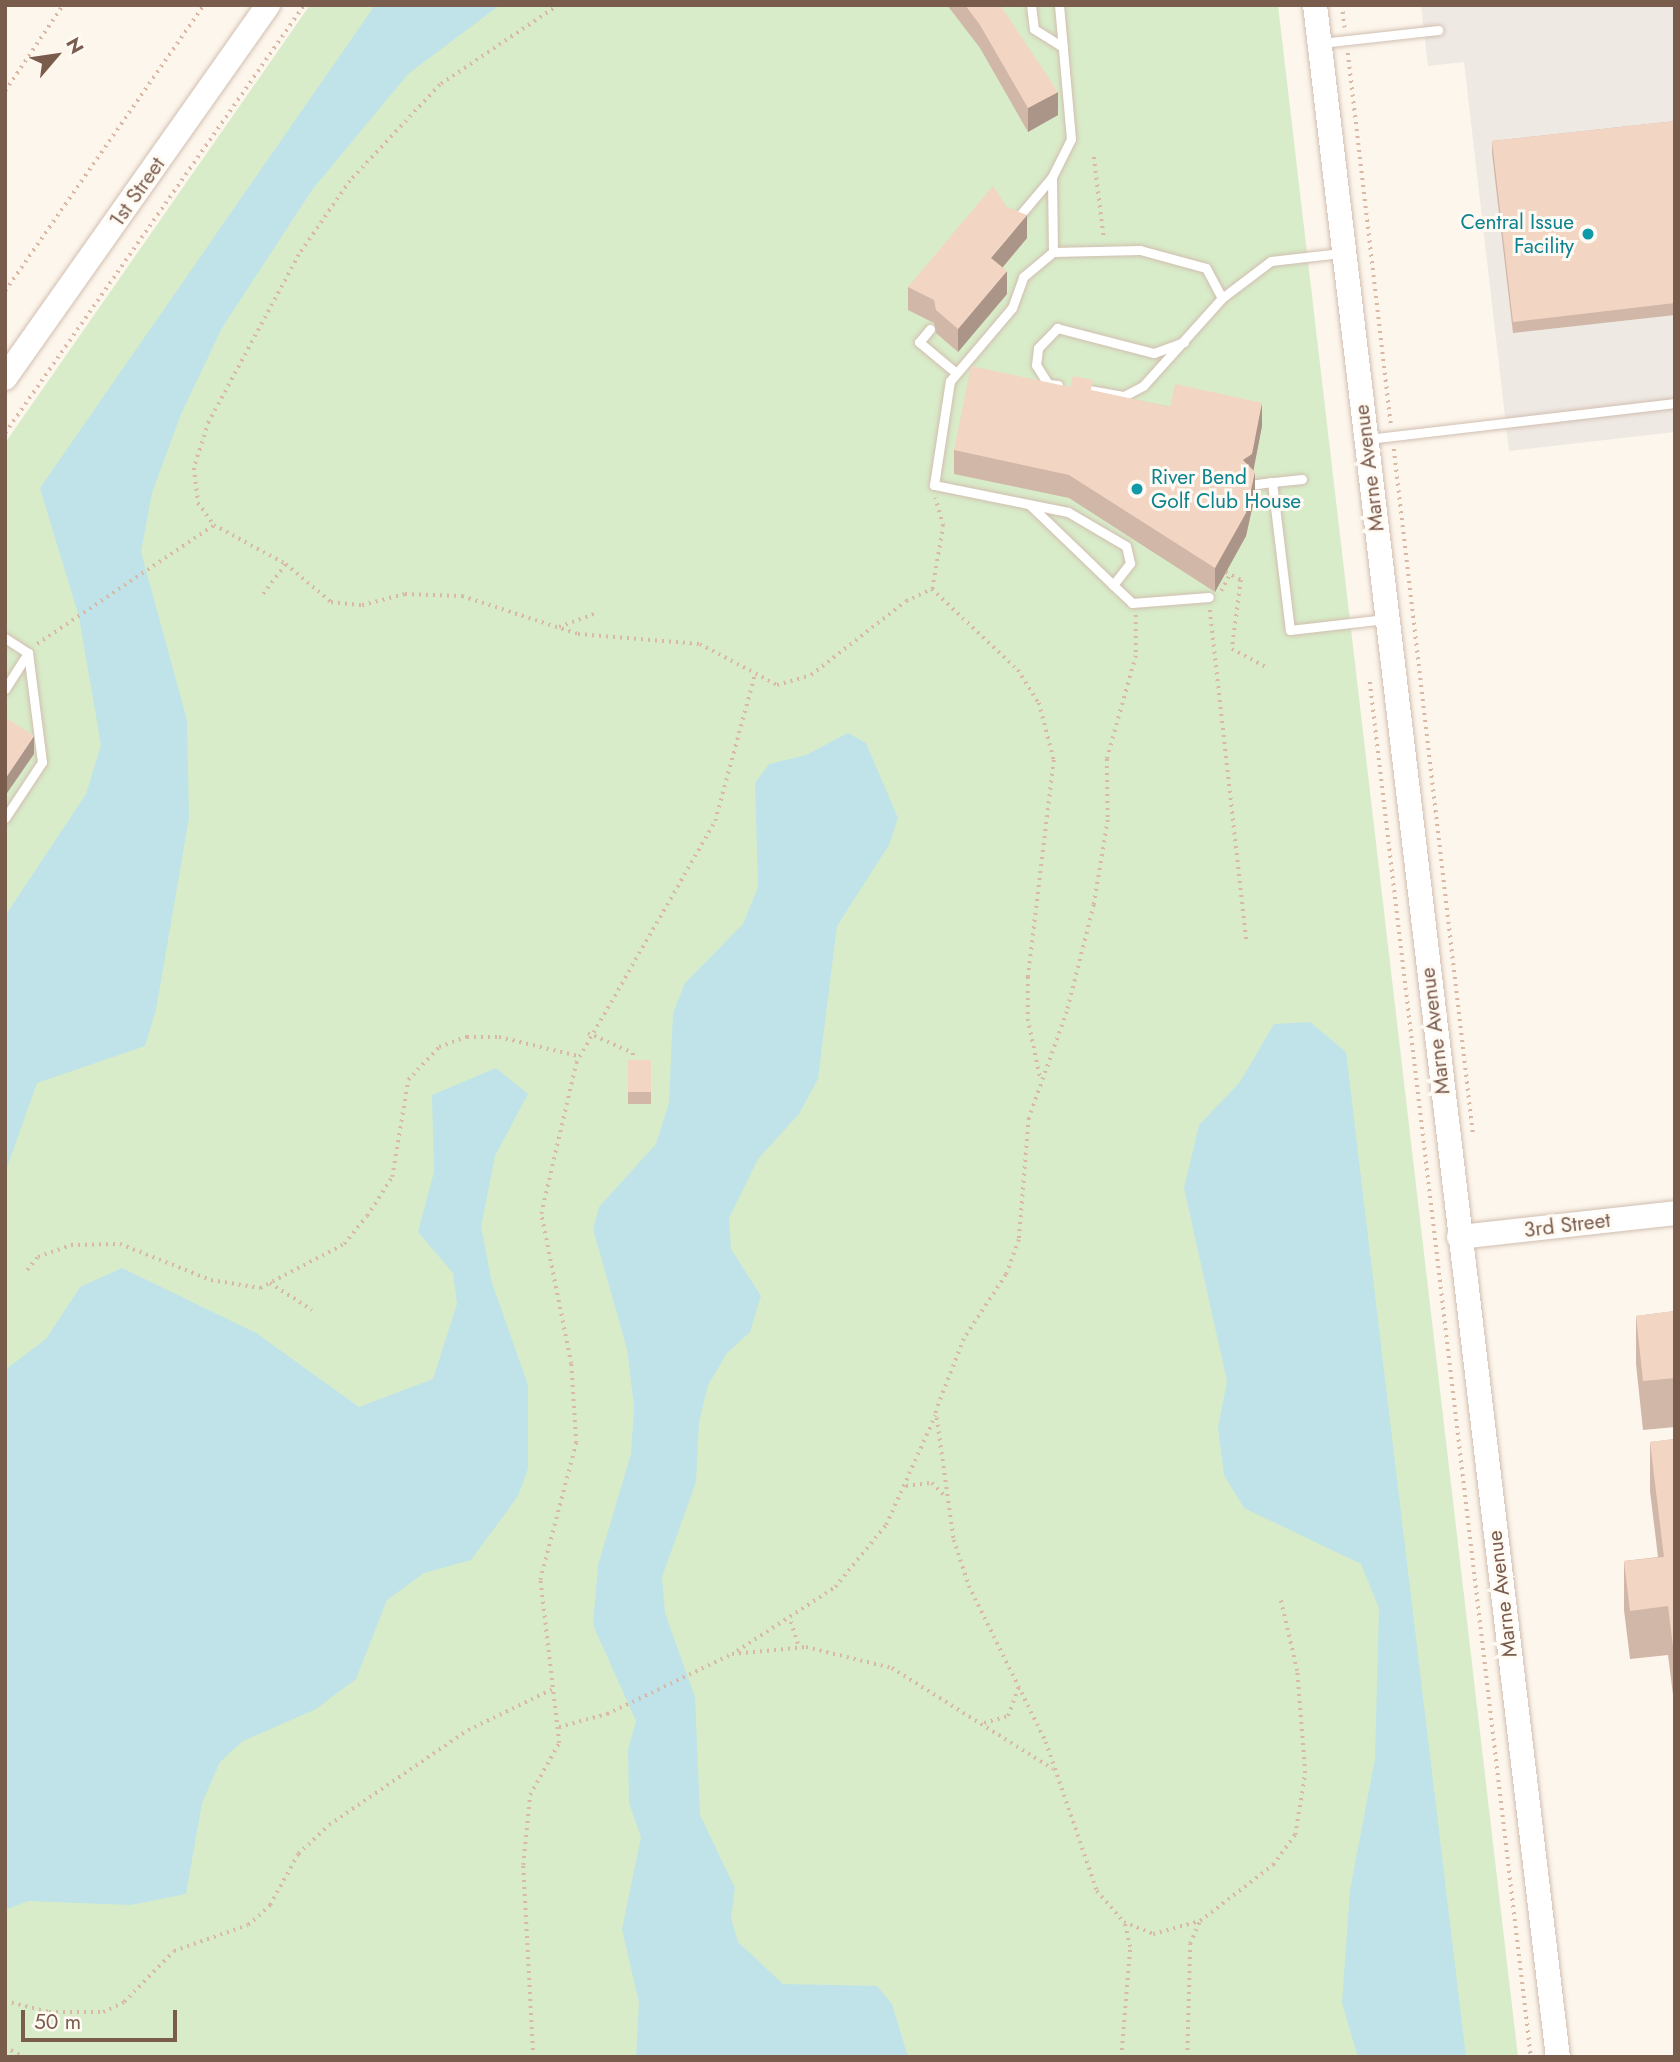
<!DOCTYPE html>
<html>
<head>
<meta charset="utf-8">
<style>
  body { margin:0 }
  #map { position:relative; width:1680px; height:2062px; overflow:hidden; background:#fdf6ec; font-family:Jost,sans-serif }
  div>[style] { position:absolute }
  .industrial>* { inset:0; background:#efe9e4 }
  .green>* { inset:0; background:#d8ecc9 }
  .water>* { inset:0; background:#bfe3e8 }
  .path>* { height:3.5px; margin-top:-1.75px; transform-origin:0; background:repeating-linear-gradient(90deg,#d9b8a5 0 2px,transparent 0 7px) }
  .roads { filter:drop-shadow(0 0 2px #d1beb0) drop-shadow(0 0 2px #d1beb0) }
  .lane>* { height:9px; margin:-4.5px; padding:0 4.5px; transform-origin:4.5px; border-radius:4.5px; background:#fff }
  .secondary>* { height:24px; margin:-12px; padding:0 12px; transform-origin:12px; border-radius:12px; background:#fff }
  .wall>* { inset:0; background:#d1b7a8 }
  .shaded-wall>* { inset:0; background:#aa9588 }
  .building>* { inset:0; background:#f3d5c3 }
  .dots>* { width:19px; height:19px; translate:-50% -50%; box-sizing:border-box; border:4px solid #fffaf3; border-radius:50% }
  span { translate:-50% -50%; white-space:nowrap; text-align:center; line-height:1.15; -webkit-text-stroke:6px #fffaf3; paint-order:stroke }
  .street-label { font-size:21px; color:#7a5c4d }
  .culture-label { font-size:21px; color:#0d838f }
  .right { translate:-100% -50%; text-align:right }
  .left { translate:0 -50%; text-align:left }
  .frame { position:absolute; inset:0; border:7px solid #7a5c4d; pointer-events:none }
  .north { position:absolute; left:21px; top:21px; width:70px; height:70px; -webkit-text-stroke:5px #fffaf3; paint-order:stroke; rotate:61deg; font-size:19px; font-weight:700; line-height:28px; text-align:center; color:#7a5c4d }
  .north::after { content:''; display:block; margin:auto; width:24px; height:32px; background:#7a5c4d; clip-path:polygon(50% 0,100% 100%,50% 72%,0 100%) }
  .scale { position:absolute; left:21px; top:2010px; width:156px; height:32px; box-sizing:border-box; border:4px solid #7a5c4d; border-top:0; padding-left:9px; font-size:21px; line-height:24px; white-space:nowrap; color:#7a5c4d; -webkit-text-stroke:5px #fffaf3; paint-order:stroke }
</style>
</head>
<body>
<div id="map">
  <div class="industrial">
    <i style="clip-path:polygon(1421px 5px,1675px 5px,1675px 432px,1509px 451px,1464px 62px,1428px 66px)"></i>
  </div>
  <div class="green">
    <i style="clip-path:polygon(310px 5px,1278px 5px,1518px 2057px,5px 2057px,5px 443px)"></i>
  </div>
  <div class="water">
    <i style="clip-path:polygon(375px 5px,500px 5px,408px 74px,312px 190px,222px 328px,181px 414px,152px 493px,141px 552px,187px 720px,189px 818px,156px 1010px,145px 1046px,37px 1083px,5px 1173px,5px 916px,86px 794px,101px 745px,79px 617px,40px 488px)"></i>
    <i style="clip-path:polygon(848px 733px,866px 743px,898px 818px,889px 845px,837px 926px,818px 1079px,799px 1114px,758px 1159px,729px 1218px,731px 1249px,761px 1296px,750px 1332px,727px 1353px,708px 1385px,699px 1422px,696px 1482px,662px 1577px,665px 1613px,695px 1697px,700px 1815px,735px 1888px,731px 1918px,738px 1942px,783px 1984px,877px 1986px,892px 2004px,908px 2057px,636px 2057px,639px 2003px,622px 1929px,641px 1837px,629px 1803px,628px 1750px,636px 1721px,593px 1625px,598px 1565px,631px 1454px,634px 1407px,627px 1349px,593px 1229px,599px 1207px,656px 1144px,669px 1103px,673px 1013px,685px 983px,743px 924px,758px 887px,755px 783px,769px 764px,806px 755px)"></i>
    <i style="clip-path:polygon(1310px 1022px,1346px 1052px,1466px 2057px,1358px 2057px,1342px 2003px,1350px 1890px,1375px 1759px,1379px 1608px,1361px 1564px,1244px 1508px,1224px 1475px,1218px 1428px,1227px 1381px,1184px 1188px,1199px 1125px,1240px 1082px,1274px 1024px)"></i>
    <i style="clip-path:polygon(496px 1068px,528px 1094px,495px 1156px,481px 1227px,492px 1283px,528px 1385px,528px 1469px,518px 1496px,471px 1560px,424px 1573px,387px 1600px,356px 1679px,316px 1709px,243px 1741px,220px 1762px,202px 1803px,186px 1894px,131px 1905px,28px 1901px,5px 1910px,5px 1370px,46px 1339px,80px 1287px,122px 1268px,256px 1333px,359px 1407px,433px 1379px,457px 1304px,453px 1273px,418px 1232px,434px 1172px,432px 1095px)"></i>
  </div>
  <div class="path">
    <i style="left:559px;top:5px;width:143px;rotate:146.1deg"></i>
    <i style="left:440px;top:85px;width:132px;rotate:133.2deg"></i>
    <i style="left:350px;top:181px;width:90px;rotate:124.6deg"></i>
    <i style="left:299px;top:255px;width:190px;rotate:118.3deg"></i>
    <i style="left:209px;top:422px;width:48px;rotate:108.1deg"></i>
    <i style="left:194px;top:468px;width:35px;rotate:83deg"></i>
    <i style="left:198px;top:503px;width:27px;rotate:54deg"></i>
    <i style="left:214px;top:525px;width:82px;rotate:28.4deg"></i>
    <i style="left:286px;top:564px;width:59px;rotate:40.2deg"></i>
    <i style="left:331px;top:602px;width:31px;rotate:6deg"></i>
    <i style="left:362px;top:605px;width:44px;rotate:-14.3deg"></i>
    <i style="left:405px;top:594px;width:57px;rotate:2deg"></i>
    <i style="left:462px;top:596px;width:122px;rotate:18.1deg"></i>
    <i style="left:578px;top:634px;width:122px;rotate:4.7deg"></i>
    <i style="left:700px;top:644px;width:87px;rotate:28deg"></i>
    <i style="left:777px;top:685px;width:35px;rotate:-16deg"></i>
    <i style="left:811px;top:675px;width:120px;rotate:-37.9deg"></i>
    <i style="left:906px;top:601px;width:29px;rotate:-25deg"></i>
    <i style="left:932px;top:589px;width:64px;rotate:-80.1deg"></i>
    <i style="left:943px;top:526px;width:29px;rotate:-106deg"></i>
    <i style="left:1342px;top:5px;width:23px;rotate:83deg"></i>
    <i style="left:1348px;top:53px;width:373px;rotate:83.4deg"></i>
    <i style="left:5px;top:91px;width:104px;rotate:-56deg"></i>
    <i style="left:1094px;top:157px;width:83px;rotate:83deg"></i>
    <i style="left:5px;top:291px;width:348px;rotate:-55.2deg"></i>
    <i style="left:5px;top:433px;width:522px;rotate:-55.06deg"></i>
    <i style="left:1394px;top:449px;width:689px;rotate:83.41deg"></i>
    <i style="left:1226px;top:572px;width:17px;rotate:28deg"></i>
    <i style="left:1241px;top:580px;width:70px;rotate:97.4deg"></i>
    <i style="left:1232px;top:649px;width:40px;rotate:28deg"></i>
    <i style="left:932px;top:589px;width:118px;rotate:43.3deg"></i>
    <i style="left:1018px;top:670px;width:39px;rotate:58deg"></i>
    <i style="left:1039px;top:703px;width:59px;rotate:75.3deg"></i>
    <i style="left:1054px;top:760px;width:219px;rotate:96.8deg"></i>
    <i style="left:1028px;top:977px;width:42px;rotate:90deg"></i>
    <i style="left:1028px;top:1019px;width:59px;rotate:78.3deg"></i>
    <i style="left:1221px;top:591px;width:19px;rotate:-62deg"></i>
    <i style="left:263px;top:594px;width:38px;rotate:-53deg"></i>
    <i style="left:1210px;top:610px;width:336px;rotate:83.7deg"></i>
    <i style="left:1136px;top:615px;width:41px;rotate:90deg"></i>
    <i style="left:1136px;top:656px;width:107px;rotate:105.7deg"></i>
    <i style="left:1107px;top:759px;width:61px;rotate:89.1deg"></i>
    <i style="left:1108px;top:820px;width:86px;rotate:99.4deg"></i>
    <i style="left:1094px;top:905px;width:110px;rotate:104.2deg"></i>
    <i style="left:1067px;top:1012px;width:113px;rotate:109.7deg"></i>
    <i style="left:1029px;top:1118px;width:122px;rotate:94.7deg"></i>
    <i style="left:1019px;top:1240px;width:37px;rotate:110deg"></i>
    <i style="left:1006px;top:1275px;width:77px;rotate:123.3deg"></i>
    <i style="left:964px;top:1339px;width:77px;rotate:111.3deg"></i>
    <i style="left:936px;top:1411px;width:130px;rotate:82.1deg"></i>
    <i style="left:954px;top:1540px;width:48px;rotate:71.9deg"></i>
    <i style="left:969px;top:1586px;width:174px;rotate:63.7deg"></i>
    <i style="left:1046px;top:1742px;width:157px;rotate:71.1deg"></i>
    <i style="left:1097px;top:1891px;width:41px;rotate:48.9deg"></i>
    <i style="left:1124px;top:1922px;width:31px;rotate:22deg"></i>
    <i style="left:1153px;top:1934px;width:49px;rotate:-15.5deg"></i>
    <i style="left:559px;top:627px;width:40px;rotate:-20.2deg"></i>
    <i style="left:37px;top:644px;width:213px;rotate:-33.9deg"></i>
    <i style="left:1370px;top:682px;width:1384px;rotate:83.32deg"></i>
    <i style="left:588px;top:1033px;width:49px;rotate:24deg"></i>
    <i style="left:633px;top:1053px;width:11px;rotate:85deg"></i>
    <i style="left:27px;top:1270px;width:17px;rotate:-50deg"></i>
    <i style="left:38px;top:1257px;width:35px;rotate:-20deg"></i>
    <i style="left:71px;top:1245px;width:49px;rotate:-1.2deg"></i>
    <i style="left:120px;top:1244px;width:98px;rotate:21.6deg"></i>
    <i style="left:211px;top:1280px;width:50px;rotate:9.3deg"></i>
    <i style="left:260px;top:1288px;width:95px;rotate:-27.6deg"></i>
    <i style="left:344px;top:1244px;width:36px;rotate:-51deg"></i>
    <i style="left:367px;top:1216px;width:46px;rotate:-57.3deg"></i>
    <i style="left:392px;top:1177px;width:98px;rotate:-80.6deg"></i>
    <i style="left:408px;top:1080px;width:45px;rotate:-46.8deg"></i>
    <i style="left:439px;top:1047px;width:30px;rotate:-20deg"></i>
    <i style="left:467px;top:1037px;width:32px"></i>
    <i style="left:499px;top:1037px;width:81px;rotate:13.5deg"></i>
    <i style="left:270px;top:1283px;width:50px;rotate:32.7deg"></i>
    <i style="left:906px;top:1486px;width:26px;rotate:-7deg"></i>
    <i style="left:932px;top:1483px;width:20px;rotate:45deg"></i>
    <i style="left:791px;top:1622px;width:25px;rotate:72deg"></i>
    <i style="left:737px;top:1651px;width:117px;rotate:-33.1deg"></i>
    <i style="left:835px;top:1587px;width:80px;rotate:-50.6deg"></i>
    <i style="left:886px;top:1525px;width:120px;rotate:-65.8deg"></i>
    <i style="left:984px;top:1723px;width:25px;rotate:-16deg"></i>
    <i style="left:1008px;top:1716px;width:32px;rotate:-70deg"></i>
    <i style="left:559px;top:1727px;width:50px;rotate:-15.2deg"></i>
    <i style="left:607px;top:1714px;width:139px;rotate:-25.6deg"></i>
    <i style="left:732px;top:1654px;width:74px;rotate:-5.4deg"></i>
    <i style="left:806px;top:1647px;width:89px;rotate:13.7deg"></i>
    <i style="left:892px;top:1668px;width:190px;rotate:32.1deg"></i>
    <i style="left:5px;top:2001px;width:45px;rotate:14deg"></i>
    <i style="left:49px;top:2012px;width:54px"></i>
    <i style="left:103px;top:2012px;width:23px;rotate:-25deg"></i>
    <i style="left:124px;top:2002px;width:71px;rotate:-45.6deg"></i>
    <i style="left:174px;top:1951px;width:78px;rotate:-19.4deg"></i>
    <i style="left:248px;top:1925px;width:30px;rotate:-42deg"></i>
    <i style="left:270px;top:1905px;width:58px;rotate:-61.2deg"></i>
    <i style="left:298px;top:1854px;width:42px;rotate:-43.1deg"></i>
    <i style="left:329px;top:1825px;width:168px;rotate:-34.4deg"></i>
    <i style="left:468px;top:1730px;width:97px;rotate:-25.8deg"></i>
    <i style="left:5px;top:2047px;width:21px;rotate:28deg"></i>
    <i style="left:533px;top:2057px;width:192px;rotate:-93deg"></i>
    <i style="left:523px;top:1865px;width:70px;rotate:-84.3deg"></i>
    <i style="left:530px;top:1795px;width:60px;rotate:-60.9deg"></i>
    <i style="left:559px;top:1743px;width:164px;rotate:-96.6deg"></i>
    <i style="left:540px;top:1580px;width:142px;rotate:-75.3deg"></i>
    <i style="left:576px;top:1443px;width:79px;rotate:-93.6deg"></i>
    <i style="left:571px;top:1364px;width:153px;rotate:-101.3deg"></i>
    <i style="left:541px;top:1214px;width:155px;rotate:-76.9deg"></i>
    <i style="left:576px;top:1063px;width:279px;rotate:-60.1deg"></i>
    <i style="left:715px;top:821px;width:152px;rotate:-74.8deg"></i>
    <i style="left:1121px;top:2057px;width:110px;rotate:-85.3deg"></i>
    <i style="left:1130px;top:1947px;width:26px;rotate:-103deg"></i>
    <i style="left:1187px;top:2057px;width:113px;rotate:-88.5deg"></i>
    <i style="left:1190px;top:1944px;width:25px;rotate:-67deg"></i>
    <i style="left:1200px;top:1921px;width:92px;rotate:-37.5deg"></i>
    <i style="left:1273px;top:1865px;width:37px;rotate:-54deg"></i>
    <i style="left:1295px;top:1835px;width:63px;rotate:-80.8deg"></i>
    <i style="left:1305px;top:1773px;width:102px;rotate:-94.5deg"></i>
    <i style="left:1297px;top:1671px;width:75px;rotate:-103.1deg"></i>
  </div>
  <div class="roads">
    <div class="lane">
      <i style="left:1031px;top:5px;width:24px;rotate:83deg"></i>
      <i style="left:1034px;top:29px;width:34px;rotate:32deg"></i>
      <i style="left:1321px;top:43px;width:118px;rotate:-6.3deg"></i>
      <i style="left:1015px;top:221px;width:57px;rotate:-49.9deg"></i>
      <i style="left:1053px;top:252px;width:75px;rotate:-90.8deg"></i>
      <i style="left:1052px;top:177px;width:42px;rotate:-63.4deg"></i>
      <i style="left:1071px;top:139px;width:135px;rotate:-95.1deg"></i>
      <i style="left:930px;top:329px;width:17px;rotate:130deg"></i>
      <i style="left:919px;top:342px;width:47px;rotate:39.8deg"></i>
      <i style="left:1058px;top:385px;width:10px;rotate:-174deg"></i>
      <i style="left:1048px;top:384px;width:22px;rotate:-122deg"></i>
      <i style="left:1036px;top:365px;width:17px;rotate:-83deg"></i>
      <i style="left:1038px;top:348px;width:28px;rotate:-46deg"></i>
      <i style="left:1057px;top:328px;width:100px;rotate:14.5deg"></i>
      <i style="left:1154px;top:353px;width:32px;rotate:-20deg"></i>
      <i style="left:1089px;top:390px;width:36px;rotate:10deg"></i>
      <i style="left:1124px;top:396px;width:21px;rotate:-28deg"></i>
      <i style="left:1143px;top:386px;width:118px;rotate:-48.1deg"></i>
      <i style="left:1222px;top:298px;width:61px;rotate:-37.1deg"></i>
      <i style="left:1271px;top:261px;width:70px;rotate:-6.5deg"></i>
      <i style="left:1368px;top:439px;width:309px;rotate:-6.7deg"></i>
      <i style="left:1302px;top:479px;width:30px;rotate:174deg"></i>
      <i style="left:1272px;top:482px;width:149px;rotate:83.1deg"></i>
      <i style="left:1290px;top:630px;width:96px;rotate:-6.6deg"></i>
      <i style="left:1250px;top:485px;width:22px;rotate:-8deg"></i>
      <i style="left:1030px;top:505px;width:115px;rotate:43.9deg"></i>
      <i style="left:1113px;top:585px;width:28px;rotate:-52deg"></i>
      <i style="left:1130px;top:563px;width:17px;rotate:-103deg"></i>
      <i style="left:1126px;top:546px;width:67px;rotate:-149.6deg"></i>
      <i style="left:1068px;top:512px;width:137px;rotate:-168.6deg"></i>
      <i style="left:934px;top:485px;width:105px;rotate:-81.3deg"></i>
      <i style="left:950px;top:381px;width:96px;rotate:-49.7deg"></i>
      <i style="left:1012px;top:308px;width:33px;rotate:-70deg"></i>
      <i style="left:1023px;top:277px;width:39px;rotate:-40deg"></i>
      <i style="left:1053px;top:252px;width:87px;rotate:-1.3deg"></i>
      <i style="left:1140px;top:250px;width:68px;rotate:15.3deg"></i>
      <i style="left:1206px;top:268px;width:34px;rotate:62deg"></i>
      <i style="left:1113px;top:585px;width:26px;rotate:43deg"></i>
      <i style="left:1132px;top:603px;width:77px;rotate:-4.5deg"></i>
      <i style="left:5px;top:638px;width:27px;rotate:33deg"></i>
      <i style="left:5px;top:689px;width:43px;rotate:-57.4deg"></i>
      <i style="left:5px;top:818px;width:67px;rotate:-56.5deg"></i>
      <i style="left:42px;top:762px;width:110px;rotate:-97.3deg"></i>
    </div>
    <div class="secondary">
      <i style="left:1315px;top:5px;width:2066px;rotate:83.25deg"></i>
      <i style="left:5px;top:378px;width:456px;rotate:-54.8deg"></i>
      <i style="left:1459px;top:1237px;width:217px;rotate:-6.3deg"></i>
    </div>
  </div>
  <div class="wall">
    <i style="clip-path:polygon(947px 5px,1000px 5px,1058px 115px,1028px 132px,980px 48px)"></i>
    <i style="clip-path:polygon(1675px 121px,1675px 315px,1513px 333px,1492px 153px,1492px 141px)"></i>
    <i style="clip-path:polygon(1027px 238px,1003px 267px,1007px 294px,958px 352px,936px 333px,934px 323px,908px 310px,908px 287px)"></i>
    <i style="clip-path:polygon(1093px 391px,1262px 426px,1253px 470px,1255px 495px,1246px 536px,1215px 592px,1069px 498px,954px 474px,954px 450px)"></i>
    <i style="clip-path:polygon(628px 1060px,651px 1060px,651px 1104px,628px 1104px)"></i>
    <i style="clip-path:polygon(1675px 1311px,1675px 1427px,1643px 1430px,1636px 1364px,1636px 1316px)"></i>
    <i style="clip-path:polygon(1675px 1439px,1675px 1711px,1668px 1655px,1630px 1659px,1624px 1610px,1624px 1561px,1658px 1557px,1650px 1491px,1650px 1442px)"></i>
  </div>
  <div class="shaded-wall">
    <i style="clip-path:polygon(1058px 92px,1058px 115px,1028px 132px,1028px 108px)"></i>
    <i style="clip-path:polygon(1027px 215px,1027px 238px,991px 281px,991px 258px)"></i>
    <i style="clip-path:polygon(1007px 271px,1007px 294px,958px 352px,958px 329px)"></i>
    <i style="clip-path:polygon(1262px 403px,1262px 426px,1252px 478px,1243px 460px)"></i>
    <i style="clip-path:polygon(1255px 472px,1255px 495px,1246px 536px,1215px 592px,1215px 568px)"></i>
    <i style="clip-path:polygon(34px 736px,34px 754px,5px 796px,5px 779px)"></i>
  </div>
  <div class="building">
    <i style="clip-path:polygon(965px 5px,1000px 5px,1058px 92px,1028px 108px,980px 25px)"></i>
    <i style="clip-path:polygon(1675px 121px,1675px 303px,1513px 322px,1492px 141px)"></i>
    <i style="clip-path:polygon(993px 186px,1007px 207px,1027px 215px,991px 258px,1007px 271px,958px 329px,936px 310px,934px 300px,908px 287px)"></i>
    <i style="clip-path:polygon(971px 366px,1070px 387px,1073px 376px,1093px 380px,1091px 390px,1170px 407px,1175px 384px,1262px 403px,1252px 454px,1243px 460px,1255px 472px,1246px 513px,1215px 568px,1069px 475px,954px 450px)"></i>
    <i style="clip-path:polygon(5px 717px,34px 736px,5px 779px)"></i>
    <i style="clip-path:polygon(628px 1060px,651px 1060px,651px 1092px,628px 1092px)"></i>
    <i style="clip-path:polygon(1675px 1311px,1675px 1378px,1643px 1381px,1636px 1316px)"></i>
    <i style="clip-path:polygon(1675px 1439px,1675px 1663px,1668px 1606px,1630px 1611px,1624px 1561px,1664px 1557px,1650px 1442px)"></i>
  </div>
  <div class="dots">
    <i style="left:1588px;top:234px;background:#0f9aa8"></i>
    <i style="left:1137px;top:489px;background:#0f9aa8"></i>
  </div>
  <div class="street-label">
    <span style="left:137px;top:192px;rotate:-55deg">1st Street</span>
    <span style="left:1369px;top:468px;rotate:-97deg">Marne Avenue</span>
    <span style="left:1435px;top:1031px;rotate:-97deg">Marne Avenue</span>
    <span style="left:1567px;top:1225px;rotate:-7deg">3rd Street</span>
    <span style="left:1502px;top:1594px;rotate:-97deg">Marne Avenue</span>
  </div>
  <div class="culture-label">
    <span class="right" style="left:1574px;top:234px">Central Issue<br>Facility</span>
    <span class="left" style="left:1151px;top:489px">River Bend<br>Golf Club House</span>
  </div>
  <div class="frame"></div>
  <div class="north">N</div>
  <div class="scale">50 m</div>
</div>
</body>
</html>
